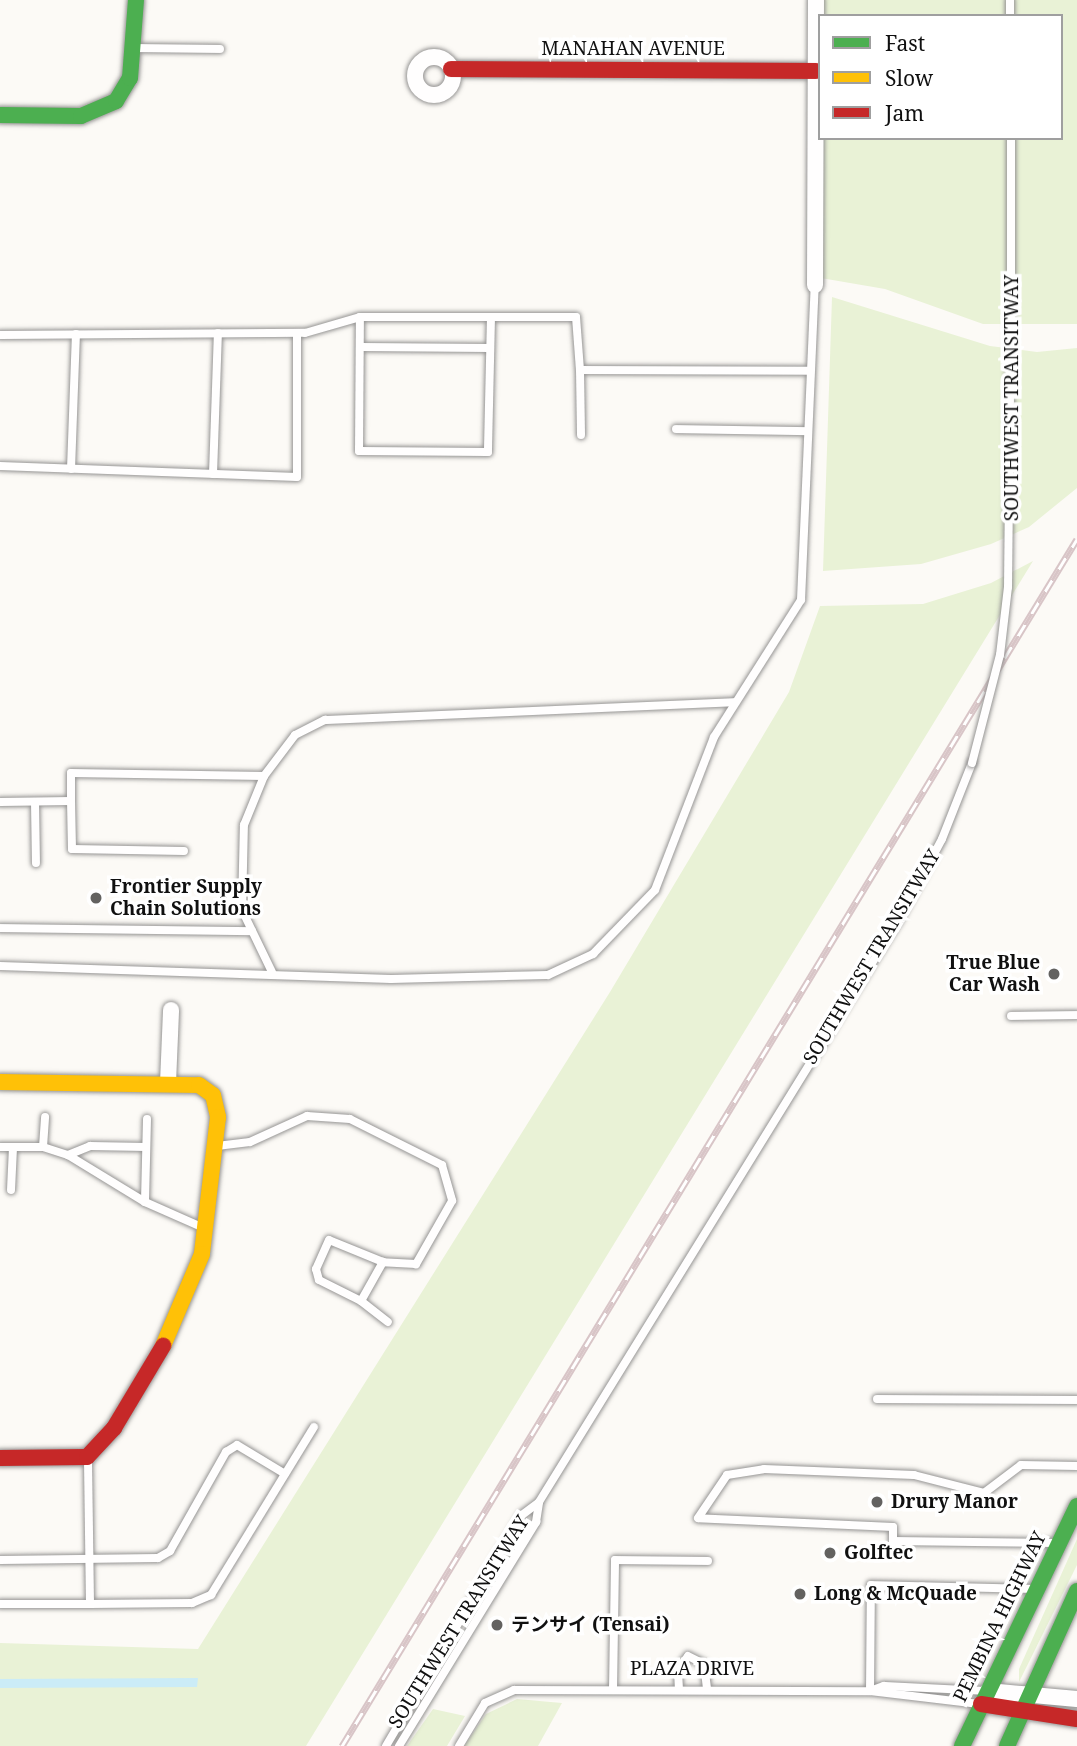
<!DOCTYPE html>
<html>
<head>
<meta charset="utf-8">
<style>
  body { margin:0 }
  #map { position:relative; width:1077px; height:1746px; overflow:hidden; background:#fcfaf6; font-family:"Noto Serif","Noto Sans JP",serif }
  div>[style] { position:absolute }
  .green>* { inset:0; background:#e9f2d6 }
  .water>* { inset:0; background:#cbecf7 }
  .roads { filter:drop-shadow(0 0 2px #969594) drop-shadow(0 0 2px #969594) }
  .lane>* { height:8px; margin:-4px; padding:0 4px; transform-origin:4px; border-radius:4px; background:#fffefe }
  .street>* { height:16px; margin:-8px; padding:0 8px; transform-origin:8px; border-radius:8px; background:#fffefe }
  .street>.ring { margin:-8px; padding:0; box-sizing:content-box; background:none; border:16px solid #fffefe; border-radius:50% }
  .fast>* { height:16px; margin:-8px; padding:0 8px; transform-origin:8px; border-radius:8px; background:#4caf50 }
  .slow>* { height:16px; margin:-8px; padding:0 8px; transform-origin:8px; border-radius:8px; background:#ffc107 }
  .jam>* { height:16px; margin:-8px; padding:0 8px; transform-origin:8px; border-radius:8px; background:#c62828 }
  .rail>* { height:7px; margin-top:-3.5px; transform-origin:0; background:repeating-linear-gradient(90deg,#fff 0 13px,#d8c5c7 0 26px); box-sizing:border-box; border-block:2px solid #d8c5c7 }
  .bridges { filter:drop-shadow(0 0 2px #969594) drop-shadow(0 0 2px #969594) }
  .lane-bridge>* { height:8px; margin:-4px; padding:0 4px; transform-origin:4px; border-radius:4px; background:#fffefe }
  .dots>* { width:19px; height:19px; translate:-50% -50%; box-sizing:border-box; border:4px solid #fff; border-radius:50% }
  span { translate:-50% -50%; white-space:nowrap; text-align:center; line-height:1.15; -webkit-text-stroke:7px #fff; paint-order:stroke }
  .street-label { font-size:19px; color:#101010 }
  .poi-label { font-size:19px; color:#101010; font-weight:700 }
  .left { translate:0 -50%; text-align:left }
  .right { translate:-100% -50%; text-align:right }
  .legend { position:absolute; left:818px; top:14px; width:245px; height:126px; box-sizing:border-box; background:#fff; border:2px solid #9f9f9f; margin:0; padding:9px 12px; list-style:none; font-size:21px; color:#101010 }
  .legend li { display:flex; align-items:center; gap:14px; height:35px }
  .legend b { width:35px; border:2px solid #9f9f9f }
</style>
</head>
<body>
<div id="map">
  <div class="green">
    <i style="clip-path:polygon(evenodd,816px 0,1077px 0,1077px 324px,983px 324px,885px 289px,815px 277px,816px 0,820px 16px,1061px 16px,1061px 138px,820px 138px,820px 16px)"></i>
    <i style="clip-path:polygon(832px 297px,990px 346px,1037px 352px,1077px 348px,1077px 488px,1029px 527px,991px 544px,921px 564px,823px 571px)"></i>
    <i style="clip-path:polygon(1033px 561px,306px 1746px,0 1746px,0 1643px,198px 1649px,610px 992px,789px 692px,820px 606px,923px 604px,991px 583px)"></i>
    <i style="clip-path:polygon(1077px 1539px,1077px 1565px,1019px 1682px,1019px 1669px)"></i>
    <i style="clip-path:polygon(517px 1699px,562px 1703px,538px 1746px,464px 1746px,486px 1714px)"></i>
    <i style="clip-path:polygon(433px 1709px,465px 1716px,447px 1746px,407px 1746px)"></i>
  </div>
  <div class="water">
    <i style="clip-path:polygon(198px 1678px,197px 1687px,0 1688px,0 1679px)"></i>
  </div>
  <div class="roads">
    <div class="lane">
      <i style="left:1010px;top:0;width:16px;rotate:90deg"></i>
      <i style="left:136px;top:48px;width:84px;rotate:0.7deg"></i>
      <i style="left:1011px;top:138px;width:178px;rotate:90deg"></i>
      <i style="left:491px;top:317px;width:135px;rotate:91.3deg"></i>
      <i style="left:488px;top:452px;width:129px;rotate:-179.6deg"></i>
      <i style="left:359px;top:451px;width:134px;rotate:-89.6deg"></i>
      <i style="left:360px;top:317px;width:216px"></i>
      <i style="left:576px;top:317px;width:53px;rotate:85.7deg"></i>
      <i style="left:580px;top:370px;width:230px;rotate:0.2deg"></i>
      <i style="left:0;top:335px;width:305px;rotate:-0.4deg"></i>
      <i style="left:305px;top:333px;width:57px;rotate:-16.2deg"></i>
      <i style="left:360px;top:347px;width:130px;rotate:0.4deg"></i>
      <i style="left:580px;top:370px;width:65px;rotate:89.1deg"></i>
      <i style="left:676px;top:429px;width:132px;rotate:0.9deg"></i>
      <i style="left:0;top:466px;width:297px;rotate:2.1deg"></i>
      <i style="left:297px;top:477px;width:144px;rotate:-90deg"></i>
      <i style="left:71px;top:469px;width:135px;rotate:-87.9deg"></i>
      <i style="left:213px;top:474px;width:141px;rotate:-88deg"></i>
      <i style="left:71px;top:801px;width:48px;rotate:88.8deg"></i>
      <i style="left:72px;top:849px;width:112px;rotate:1deg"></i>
      <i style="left:0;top:802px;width:71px;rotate:-0.8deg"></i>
      <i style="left:71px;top:801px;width:28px;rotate:-90deg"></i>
      <i style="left:71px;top:773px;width:193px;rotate:0.9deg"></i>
      <i style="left:35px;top:802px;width:61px;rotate:89.1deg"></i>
      <i style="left:0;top:928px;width:252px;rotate:0.7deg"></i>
      <i style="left:0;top:966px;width:391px;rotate:1.9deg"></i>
      <i style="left:391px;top:979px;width:157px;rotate:-1.5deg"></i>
      <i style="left:548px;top:975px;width:50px;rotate:-25deg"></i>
      <i style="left:593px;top:954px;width:89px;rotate:-45.9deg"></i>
      <i style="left:655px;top:890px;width:164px;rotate:-68.9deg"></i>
      <i style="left:714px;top:737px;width:162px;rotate:-57.6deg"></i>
      <i style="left:801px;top:600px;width:315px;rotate:-87.5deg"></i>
      <i style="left:272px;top:972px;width:69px;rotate:-115.8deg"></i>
      <i style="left:242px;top:910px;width:85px;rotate:-88.7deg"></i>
      <i style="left:244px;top:825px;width:53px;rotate:-67.8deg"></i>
      <i style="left:264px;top:776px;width:51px;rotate:-52.9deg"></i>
      <i style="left:295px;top:735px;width:34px;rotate:-27deg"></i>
      <i style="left:325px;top:720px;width:410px;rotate:-2.5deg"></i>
      <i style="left:1011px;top:1016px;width:66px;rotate:-0.9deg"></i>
      <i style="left:147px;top:1119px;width:83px;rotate:91.4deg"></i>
      <i style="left:145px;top:1202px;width:64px;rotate:23.8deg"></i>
      <i style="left:217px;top:1146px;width:33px;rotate:-7deg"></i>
      <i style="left:250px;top:1142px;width:63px;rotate:-24.5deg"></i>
      <i style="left:307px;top:1116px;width:43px;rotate:4deg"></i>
      <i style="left:350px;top:1119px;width:103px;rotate:26.6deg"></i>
      <i style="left:442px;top:1165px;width:37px;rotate:74deg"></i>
      <i style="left:452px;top:1201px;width:73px;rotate:119.7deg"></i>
      <i style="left:416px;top:1264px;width:33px;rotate:-177deg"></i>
      <i style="left:383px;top:1262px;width:58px;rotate:-157.8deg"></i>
      <i style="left:329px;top:1240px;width:32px;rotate:114deg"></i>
      <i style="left:316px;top:1269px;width:11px;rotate:75deg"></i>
      <i style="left:319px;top:1280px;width:47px;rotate:26.6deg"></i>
      <i style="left:361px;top:1301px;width:45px;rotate:-60.6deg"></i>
      <i style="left:0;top:1147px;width:43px"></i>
      <i style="left:43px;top:1147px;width:26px;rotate:18deg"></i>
      <i style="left:43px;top:1147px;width:30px;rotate:-86deg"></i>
      <i style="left:11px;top:1190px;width:43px;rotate:-87.3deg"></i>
      <i style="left:145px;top:1202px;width:90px;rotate:-148.6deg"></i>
      <i style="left:68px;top:1155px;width:24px;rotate:-22deg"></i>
      <i style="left:90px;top:1146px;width:56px;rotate:1deg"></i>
      <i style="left:361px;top:1301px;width:34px;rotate:38deg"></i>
      <i style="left:877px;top:1399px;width:200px;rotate:0.3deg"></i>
      <i style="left:1055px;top:1543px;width:162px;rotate:-179.3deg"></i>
      <i style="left:893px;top:1541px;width:14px;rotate:-90deg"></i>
      <i style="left:893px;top:1527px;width:195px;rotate:-177.4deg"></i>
      <i style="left:698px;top:1518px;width:52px;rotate:-56deg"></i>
      <i style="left:727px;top:1475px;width:37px;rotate:-9deg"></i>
      <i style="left:764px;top:1469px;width:150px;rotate:2.3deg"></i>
      <i style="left:914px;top:1475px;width:72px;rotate:14.4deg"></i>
      <i style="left:984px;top:1493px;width:46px;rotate:-37.1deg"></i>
      <i style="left:1021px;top:1465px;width:56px;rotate:1deg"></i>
      <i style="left:0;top:1560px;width:158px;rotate:-0.7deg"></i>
      <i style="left:158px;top:1558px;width:14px;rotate:-30deg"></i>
      <i style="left:170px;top:1551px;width:114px;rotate:-60.5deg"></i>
      <i style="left:226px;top:1452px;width:13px;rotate:-32deg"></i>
      <i style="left:237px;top:1445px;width:56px;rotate:31.1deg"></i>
      <i style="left:0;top:1604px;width:90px"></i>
      <i style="left:90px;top:1604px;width:144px;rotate:-90.8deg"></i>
      <i style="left:90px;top:1604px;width:102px;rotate:-0.6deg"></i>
      <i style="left:192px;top:1603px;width:21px;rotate:-23deg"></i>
      <i style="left:211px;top:1595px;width:197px;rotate:-58.5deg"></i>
      <i style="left:613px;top:1690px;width:130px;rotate:-89.1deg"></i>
      <i style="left:615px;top:1560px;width:93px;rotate:0.6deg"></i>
      <i style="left:679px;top:1690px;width:21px;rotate:-93deg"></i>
      <i style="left:678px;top:1669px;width:16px;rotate:-52deg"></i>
      <i style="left:688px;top:1656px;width:18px;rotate:27deg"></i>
      <i style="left:704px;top:1664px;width:26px;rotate:83deg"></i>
      <i style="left:870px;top:1691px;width:106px;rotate:-89.5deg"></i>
      <i style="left:871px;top:1585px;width:160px;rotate:1.4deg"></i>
      <i style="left:870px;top:1691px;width:15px;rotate:-20deg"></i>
      <i style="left:884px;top:1686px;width:101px;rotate:2.8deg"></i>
      <i style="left:386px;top:1746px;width:268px;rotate:-59.5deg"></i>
      <i style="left:522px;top:1515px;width:21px;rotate:-37deg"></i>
      <i style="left:539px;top:1502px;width:683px;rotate:-58.29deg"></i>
      <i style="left:898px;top:921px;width:93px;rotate:-61.8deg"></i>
      <i style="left:942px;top:839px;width:82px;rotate:-68.5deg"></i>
      <i style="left:399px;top:1746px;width:263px;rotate:-58.5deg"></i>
      <i style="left:536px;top:1522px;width:20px;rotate:-81deg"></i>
      <i style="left:459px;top:1746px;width:50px;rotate:-58.8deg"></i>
      <i style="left:485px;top:1703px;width:32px;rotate:-24deg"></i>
      <i style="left:514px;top:1690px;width:356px;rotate:0.2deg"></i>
      <i style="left:870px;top:1691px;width:110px;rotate:6.8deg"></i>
    </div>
    <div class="street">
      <i class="ring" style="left:415px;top:57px;width:22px;height:22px"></i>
      <i style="left:815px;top:285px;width:285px;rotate:-89.8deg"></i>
      <i style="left:168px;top:1083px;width:73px;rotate:-87.6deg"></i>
      <i style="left:988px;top:1691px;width:89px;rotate:5.1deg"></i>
    </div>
    <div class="fast">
      <i style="left:0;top:115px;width:81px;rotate:0.7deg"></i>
      <i style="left:81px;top:116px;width:38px;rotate:-23deg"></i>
      <i style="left:116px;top:101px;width:27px;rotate:-59deg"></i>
      <i style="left:130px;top:78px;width:78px;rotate:-85.6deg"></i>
      <i style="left:962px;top:1746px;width:266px;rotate:-64.4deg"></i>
      <i style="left:1007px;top:1746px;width:170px;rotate:-65.7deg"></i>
    </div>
    <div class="slow">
      <i style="left:0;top:1082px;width:199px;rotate:0.9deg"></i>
      <i style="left:199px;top:1085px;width:17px;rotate:36deg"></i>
      <i style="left:213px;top:1095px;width:23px;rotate:77deg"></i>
      <i style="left:218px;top:1117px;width:138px;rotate:96.7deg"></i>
      <i style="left:202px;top:1254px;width:100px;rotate:113deg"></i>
    </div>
    <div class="jam">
      <i style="left:451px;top:69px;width:365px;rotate:0.3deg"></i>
      <i style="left:0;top:1458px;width:87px;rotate:-0.7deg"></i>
      <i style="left:87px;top:1457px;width:40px;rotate:-47deg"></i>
      <i style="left:114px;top:1428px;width:96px;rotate:-59.1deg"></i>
      <i style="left:981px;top:1704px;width:97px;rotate:8.9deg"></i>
    </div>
  </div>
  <div class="rail">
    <i style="left:342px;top:1746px;width:1413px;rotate:-58.66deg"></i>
  </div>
  <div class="bridges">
    <div class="lane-bridge">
      <i style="left:972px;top:763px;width:112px;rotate:-75.5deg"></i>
      <i style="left:1000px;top:655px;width:68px;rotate:-83.3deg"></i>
      <i style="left:1008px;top:587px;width:271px;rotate:-89.4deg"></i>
    </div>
  </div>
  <div class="dots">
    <i style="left:96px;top:898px;background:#636260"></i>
    <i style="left:1054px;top:974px;background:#636260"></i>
    <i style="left:877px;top:1502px;background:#636260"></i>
    <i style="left:830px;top:1553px;background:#636260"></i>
    <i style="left:800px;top:1594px;background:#636260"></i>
    <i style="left:497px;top:1625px;background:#636260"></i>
  </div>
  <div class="street-label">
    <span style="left:633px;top:49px">MANAHAN AVENUE</span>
    <span style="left:1012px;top:398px;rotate:-90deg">SOUTHWEST TRANSITWAY</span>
    <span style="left:872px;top:957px;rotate:-59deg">SOUTHWEST TRANSITWAY</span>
    <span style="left:1000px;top:1617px;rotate:-64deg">PEMBINA HIGHWAY</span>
    <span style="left:459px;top:1622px;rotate:-58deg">SOUTHWEST TRANSITWAY</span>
    <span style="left:692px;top:1669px">PLAZA DRIVE</span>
  </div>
  <div class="poi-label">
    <span class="left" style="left:110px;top:898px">Frontier Supply<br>Chain Solutions</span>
    <span class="right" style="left:1040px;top:974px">True Blue<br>Car Wash</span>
    <span class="left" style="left:891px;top:1502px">Drury Manor</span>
    <span class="left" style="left:844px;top:1553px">Golftec</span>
    <span class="left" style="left:814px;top:1594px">Long &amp; McQuade</span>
    <span class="left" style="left:511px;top:1625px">テンサイ (Tensai)</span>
  </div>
  <ul class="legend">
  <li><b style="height:9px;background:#4caf50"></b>Fast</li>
  <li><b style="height:9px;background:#ffc107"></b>Slow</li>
  <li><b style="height:9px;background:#c62828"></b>Jam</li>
  </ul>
</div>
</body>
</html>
